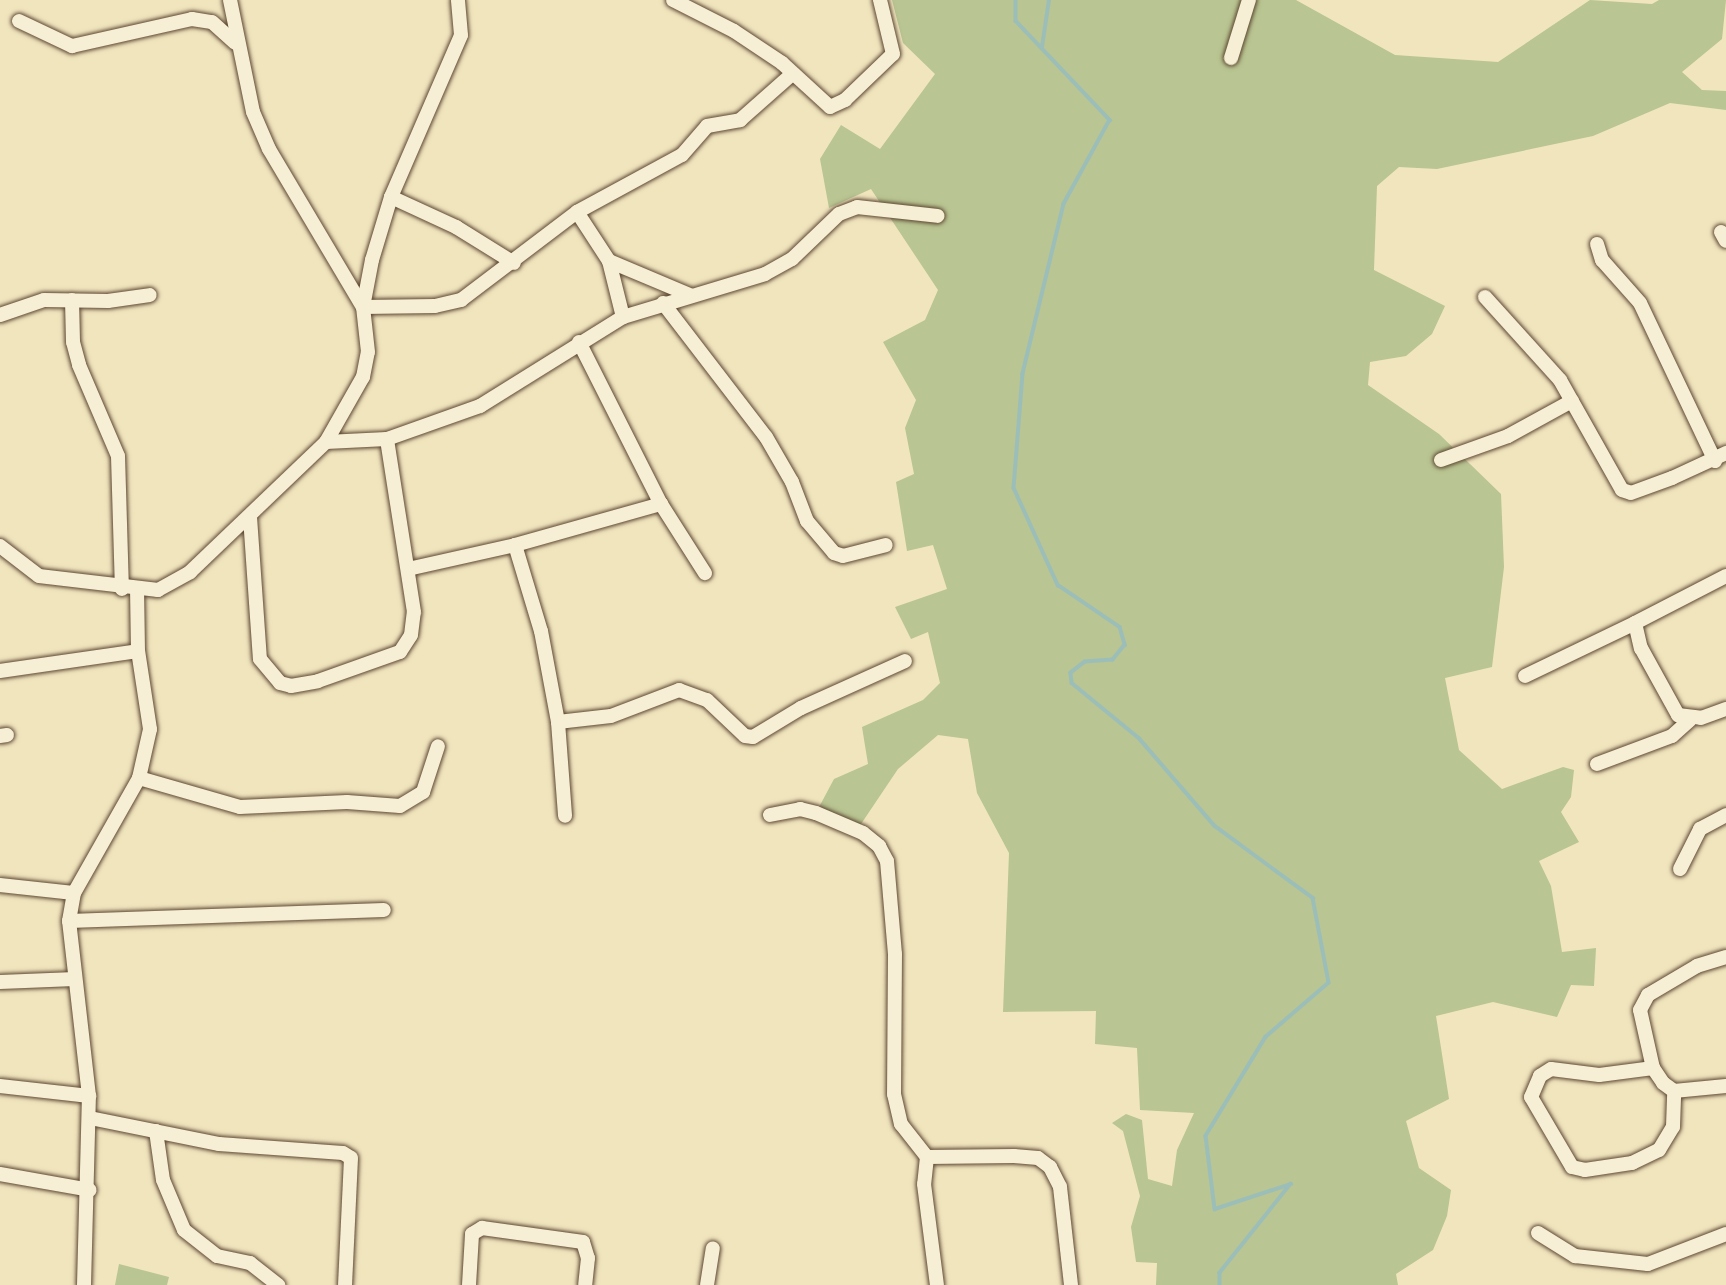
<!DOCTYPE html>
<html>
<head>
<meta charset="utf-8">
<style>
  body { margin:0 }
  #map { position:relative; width:1726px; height:1285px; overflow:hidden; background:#f1e5be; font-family:"IM FELL English",serif }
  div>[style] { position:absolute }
  .green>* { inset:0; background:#b9c592 }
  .stream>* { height:3.5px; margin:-1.75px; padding:0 1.75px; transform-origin:1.75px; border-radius:1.75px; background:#9cbeb8 }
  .roads { filter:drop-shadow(0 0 2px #5d4732) drop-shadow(0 0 2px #5d4732) }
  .minor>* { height:14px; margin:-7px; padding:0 7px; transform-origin:7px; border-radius:7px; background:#f6eed5 }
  span { translate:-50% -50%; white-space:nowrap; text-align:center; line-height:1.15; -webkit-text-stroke:7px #f6eed5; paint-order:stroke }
</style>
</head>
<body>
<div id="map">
  <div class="green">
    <i style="clip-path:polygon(892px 0,1296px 0,1395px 55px,1498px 62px,1590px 0,1652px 4px,1659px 0,1726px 0,1722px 39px,1682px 72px,1702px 90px,1726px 91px,1726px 110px,1670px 103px,1593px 136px,1437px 169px,1399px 167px,1377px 186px,1374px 270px,1445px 306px,1432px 334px,1406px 356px,1370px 362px,1368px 385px,1439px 434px,1501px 494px,1504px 567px,1492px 667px,1445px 678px,1459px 750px,1502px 789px,1563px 767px,1574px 770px,1571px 797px,1561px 812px,1579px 842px,1539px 861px,1551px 886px,1562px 952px,1596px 948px,1594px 986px,1571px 985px,1557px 1017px,1493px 1002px,1436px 1016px,1449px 1099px,1406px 1121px,1419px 1168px,1451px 1190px,1447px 1216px,1433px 1250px,1396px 1274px,1398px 1285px,1156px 1285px,1157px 1263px,1136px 1262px,1131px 1227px,1140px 1196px,1123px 1131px,1112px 1123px,1126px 1114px,1142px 1120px,1148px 1179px,1172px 1186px,1177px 1150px,1194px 1113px,1140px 1110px,1137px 1048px,1095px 1044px,1096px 1011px,1003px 1012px,1009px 853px,977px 793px,968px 739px,938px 735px,898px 769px,859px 827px,818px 809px,834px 779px,868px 764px,862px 727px,923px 700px,940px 683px,928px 632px,911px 639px,895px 607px,947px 589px,933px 545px,907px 551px,896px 482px,914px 474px,905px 428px,916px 400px,883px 342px,925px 320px,938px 290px,871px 189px,829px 208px,820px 159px,841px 125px,880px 149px,935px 74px,903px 43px)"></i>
    <i style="clip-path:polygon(119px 1264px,169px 1277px,167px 1285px,115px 1285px)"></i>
  </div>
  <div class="stream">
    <i style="left:1016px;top:0;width:21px;rotate:90deg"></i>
    <i style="left:1016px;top:21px;width:137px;rotate:46.5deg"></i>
    <i style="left:1110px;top:120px;width:96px;rotate:118.7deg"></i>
    <i style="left:1064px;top:204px;width:175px;rotate:103.6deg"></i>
    <i style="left:1023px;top:374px;width:114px;rotate:94.5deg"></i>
    <i style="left:1014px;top:488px;width:107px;rotate:65.6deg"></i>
    <i style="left:1058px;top:585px;width:75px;rotate:34.1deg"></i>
    <i style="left:1120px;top:627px;width:19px;rotate:74deg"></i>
    <i style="left:1125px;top:645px;width:19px;rotate:129deg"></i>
    <i style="left:1113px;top:660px;width:28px;rotate:176deg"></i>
    <i style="left:1085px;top:662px;width:18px;rotate:142deg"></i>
    <i style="left:1071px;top:673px;width:10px;rotate:84deg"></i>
    <i style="left:1072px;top:683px;width:87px;rotate:39.4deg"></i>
    <i style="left:1139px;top:738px;width:116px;rotate:49.2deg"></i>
    <i style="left:1215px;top:826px;width:122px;rotate:36.3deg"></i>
    <i style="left:1313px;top:898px;width:86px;rotate:79.3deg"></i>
    <i style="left:1329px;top:983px;width:83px;rotate:139.4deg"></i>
    <i style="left:1266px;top:1037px;width:116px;rotate:121.2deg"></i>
    <i style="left:1206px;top:1136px;width:74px;rotate:83deg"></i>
    <i style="left:1215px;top:1209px;width:80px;rotate:-18.2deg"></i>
    <i style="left:1291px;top:1184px;width:114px;rotate:128.6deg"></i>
    <i style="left:1220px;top:1273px;width:12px;rotate:90deg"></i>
    <i style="left:1042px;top:47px;width:48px;rotate:-81.5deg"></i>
  </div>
  <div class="roads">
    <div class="minor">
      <i style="left:230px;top:0;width:114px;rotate:78.4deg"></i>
      <i style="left:253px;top:112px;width:40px;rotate:66.6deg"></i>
      <i style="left:269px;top:149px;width:184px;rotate:59.3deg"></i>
      <i style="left:363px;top:307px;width:72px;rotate:-0.8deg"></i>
      <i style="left:435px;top:306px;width:27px;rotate:-13deg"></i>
      <i style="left:461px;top:300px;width:146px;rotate:-37.2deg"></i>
      <i style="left:577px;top:212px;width:119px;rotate:-28.5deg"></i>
      <i style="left:682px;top:155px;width:38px;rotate:-49deg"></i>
      <i style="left:707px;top:126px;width:34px;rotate:-10deg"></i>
      <i style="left:740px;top:120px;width:69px;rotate:-41.5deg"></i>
      <i style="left:673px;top:0;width:68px;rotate:26.9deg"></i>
      <i style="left:734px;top:31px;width:58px;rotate:33.7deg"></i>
      <i style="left:782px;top:63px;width:65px;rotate:42.5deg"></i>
      <i style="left:830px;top:107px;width:17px;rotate:-25deg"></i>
      <i style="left:845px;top:100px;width:66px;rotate:-43.8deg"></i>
      <i style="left:893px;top:54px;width:56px;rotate:-103.5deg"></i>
      <i style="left:19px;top:21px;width:59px;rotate:25.3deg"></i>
      <i style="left:72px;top:46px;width:123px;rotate:-12.7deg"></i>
      <i style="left:192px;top:19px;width:20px;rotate:9deg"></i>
      <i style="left:212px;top:22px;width:31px;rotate:42deg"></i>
      <i style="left:1231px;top:58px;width:61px;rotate:-72.8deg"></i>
      <i style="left:391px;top:197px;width:72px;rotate:24.8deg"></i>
      <i style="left:456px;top:227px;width:68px;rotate:31.8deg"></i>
      <i style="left:577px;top:212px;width:59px;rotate:56.9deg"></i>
      <i style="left:609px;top:261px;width:58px;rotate:76deg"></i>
      <i style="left:1721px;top:232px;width:10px;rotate:61deg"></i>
      <i style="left:1597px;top:244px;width:17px;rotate:73deg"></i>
      <i style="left:1602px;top:260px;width:57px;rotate:48.5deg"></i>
      <i style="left:1640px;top:303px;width:175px;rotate:64.6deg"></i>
      <i style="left:609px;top:261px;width:88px;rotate:22.8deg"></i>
      <i style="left:1485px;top:297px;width:112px;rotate:47.9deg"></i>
      <i style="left:1560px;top:380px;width:126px;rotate:60.6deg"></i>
      <i style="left:1622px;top:490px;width:9px;rotate:18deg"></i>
      <i style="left:1631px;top:493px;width:44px;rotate:-20.1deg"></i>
      <i style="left:1672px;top:478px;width:60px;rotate:-24.8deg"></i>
      <i style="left:72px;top:300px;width:42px;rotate:88.6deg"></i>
      <i style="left:73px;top:342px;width:24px;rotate:75deg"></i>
      <i style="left:79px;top:365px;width:99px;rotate:66.8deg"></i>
      <i style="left:118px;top:456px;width:133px;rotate:88.3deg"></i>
      <i style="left:663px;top:303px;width:169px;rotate:52.5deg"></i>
      <i style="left:766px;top:437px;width:52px;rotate:60deg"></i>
      <i style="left:792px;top:482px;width:42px;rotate:69deg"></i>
      <i style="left:807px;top:521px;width:42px;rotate:49.8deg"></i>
      <i style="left:834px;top:553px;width:9px;rotate:18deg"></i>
      <i style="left:843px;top:556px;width:44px;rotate:-14.3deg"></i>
      <i style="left:0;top:315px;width:46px;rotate:-18.8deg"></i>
      <i style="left:44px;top:300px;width:64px;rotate:0.9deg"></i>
      <i style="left:108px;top:301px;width:42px;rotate:-8.1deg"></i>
      <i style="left:579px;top:342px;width:182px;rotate:63.2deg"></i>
      <i style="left:661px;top:504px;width:82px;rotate:57.5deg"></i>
      <i style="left:326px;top:442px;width:61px;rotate:-2.8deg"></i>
      <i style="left:387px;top:439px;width:99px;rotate:-19.5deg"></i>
      <i style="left:480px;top:406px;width:168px;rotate:-31.9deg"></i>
      <i style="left:623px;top:317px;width:148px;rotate:-16.8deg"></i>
      <i style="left:765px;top:274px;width:31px;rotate:-29deg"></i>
      <i style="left:792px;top:259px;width:65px;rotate:-43.8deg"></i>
      <i style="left:839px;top:214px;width:19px;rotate:-21deg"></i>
      <i style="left:857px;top:207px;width:81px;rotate:6.3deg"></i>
      <i style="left:1441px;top:460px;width:71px;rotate:-19.7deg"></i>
      <i style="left:1508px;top:436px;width:73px;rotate:-28.7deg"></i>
      <i style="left:250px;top:517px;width:142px;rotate:86deg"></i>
      <i style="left:260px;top:659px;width:31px;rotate:50deg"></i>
      <i style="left:280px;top:683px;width:11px;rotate:15deg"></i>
      <i style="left:291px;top:686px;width:27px;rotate:-10deg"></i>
      <i style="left:318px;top:681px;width:87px;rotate:-19.5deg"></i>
      <i style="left:400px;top:652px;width:20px;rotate:-57deg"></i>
      <i style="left:411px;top:635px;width:23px;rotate:-83deg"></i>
      <i style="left:414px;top:612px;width:175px;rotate:-98.9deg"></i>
      <i style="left:515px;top:545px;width:90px;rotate:73.2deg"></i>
      <i style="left:541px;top:631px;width:93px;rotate:79.4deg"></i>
      <i style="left:558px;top:722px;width:94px;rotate:85.7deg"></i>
      <i style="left:0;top:546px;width:49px;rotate:37.6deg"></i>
      <i style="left:39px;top:576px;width:120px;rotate:6.7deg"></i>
      <i style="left:158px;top:590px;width:37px;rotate:-29deg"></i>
      <i style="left:190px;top:572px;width:188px;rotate:-43.7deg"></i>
      <i style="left:326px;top:442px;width:75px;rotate:-60.4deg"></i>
      <i style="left:363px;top:377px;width:25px;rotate:-79deg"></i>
      <i style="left:368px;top:352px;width:45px;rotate:-96.3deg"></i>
      <i style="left:363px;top:307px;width:48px;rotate:-79.2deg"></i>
      <i style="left:372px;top:260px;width:66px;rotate:-73.2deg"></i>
      <i style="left:391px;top:197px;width:176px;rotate:-66.6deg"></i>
      <i style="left:461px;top:35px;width:35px;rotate:-95deg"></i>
      <i style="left:408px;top:569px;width:110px;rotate:-12.6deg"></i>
      <i style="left:515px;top:545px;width:152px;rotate:-15.7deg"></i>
      <i style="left:1726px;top:576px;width:102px;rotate:152.7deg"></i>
      <i style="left:1635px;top:623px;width:26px;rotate:77deg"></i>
      <i style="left:1641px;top:648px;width:77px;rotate:61.1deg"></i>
      <i style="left:1678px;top:715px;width:23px;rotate:7deg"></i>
      <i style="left:1701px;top:718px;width:27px;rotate:-20deg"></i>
      <i style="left:0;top:671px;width:139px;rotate:-8.2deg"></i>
      <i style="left:1525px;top:676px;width:122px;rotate:-25.7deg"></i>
      <i style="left:558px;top:722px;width:53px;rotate:-6.5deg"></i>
      <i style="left:611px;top:716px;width:73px;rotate:-20.9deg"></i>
      <i style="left:679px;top:690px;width:30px;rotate:20deg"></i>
      <i style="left:707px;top:700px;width:52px;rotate:43.5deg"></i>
      <i style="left:745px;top:736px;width:8px;rotate:7deg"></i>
      <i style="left:753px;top:737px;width:56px;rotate:-31.1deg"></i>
      <i style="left:801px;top:708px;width:114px;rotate:-24.3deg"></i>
      <i style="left:0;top:736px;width:7px;rotate:-8deg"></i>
      <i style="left:1597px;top:764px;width:80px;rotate:-20.5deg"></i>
      <i style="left:1672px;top:736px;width:24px;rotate:-42deg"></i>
      <i style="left:139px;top:778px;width:105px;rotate:16deg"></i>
      <i style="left:240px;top:807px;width:107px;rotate:-2.7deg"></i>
      <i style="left:347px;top:802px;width:53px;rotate:4.3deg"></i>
      <i style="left:400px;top:806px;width:27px;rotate:-31deg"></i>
      <i style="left:423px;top:792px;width:48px;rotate:-71.9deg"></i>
      <i style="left:770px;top:815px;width:31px;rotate:-11deg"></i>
      <i style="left:800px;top:809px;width:16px;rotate:14deg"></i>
      <i style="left:816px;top:813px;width:51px;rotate:23.1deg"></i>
      <i style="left:863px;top:833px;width:21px;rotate:39deg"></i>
      <i style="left:879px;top:846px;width:17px;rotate:62deg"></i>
      <i style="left:887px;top:861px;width:93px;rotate:85.1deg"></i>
      <i style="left:895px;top:954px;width:140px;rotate:90.4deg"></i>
      <i style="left:894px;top:1094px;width:31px;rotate:77deg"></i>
      <i style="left:901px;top:1124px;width:42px;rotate:51.8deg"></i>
      <i style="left:927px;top:1157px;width:27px;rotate:96deg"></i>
      <i style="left:924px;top:1184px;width:102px;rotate:82.7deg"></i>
      <i style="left:1680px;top:869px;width:45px;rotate:-63.4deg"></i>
      <i style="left:1700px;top:829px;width:30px;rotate:-28deg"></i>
      <i style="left:0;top:885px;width:74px;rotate:6.2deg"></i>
      <i style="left:69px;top:921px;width:315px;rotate:-2deg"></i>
      <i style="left:1726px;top:957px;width:30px;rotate:163deg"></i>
      <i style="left:1697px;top:966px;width:57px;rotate:149.4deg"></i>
      <i style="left:1648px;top:995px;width:17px;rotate:118deg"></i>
      <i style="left:1640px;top:1010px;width:59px;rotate:77.4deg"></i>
      <i style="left:1653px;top:1068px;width:18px;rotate:56deg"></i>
      <i style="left:1663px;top:1083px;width:14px;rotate:36deg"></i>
      <i style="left:1674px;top:1091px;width:52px;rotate:-5.5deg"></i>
      <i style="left:0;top:982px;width:75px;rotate:-2.3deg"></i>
      <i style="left:1653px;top:1068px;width:54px;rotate:172.6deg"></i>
      <i style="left:1599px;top:1075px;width:48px;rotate:-172.9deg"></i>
      <i style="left:1551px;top:1069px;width:13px;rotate:148deg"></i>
      <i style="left:1540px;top:1076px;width:23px;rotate:113deg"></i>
      <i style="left:1531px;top:1097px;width:81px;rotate:59.6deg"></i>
      <i style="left:1572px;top:1167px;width:13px;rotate:13deg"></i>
      <i style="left:1585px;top:1170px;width:48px;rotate:-8.5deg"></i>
      <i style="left:1632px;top:1163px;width:30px;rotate:-26deg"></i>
      <i style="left:1659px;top:1150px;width:27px;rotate:-59deg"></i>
      <i style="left:1673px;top:1127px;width:36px;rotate:-88deg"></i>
      <i style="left:0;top:1086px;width:90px;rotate:6.4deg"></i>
      <i style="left:90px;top:1118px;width:132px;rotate:11.4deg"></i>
      <i style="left:219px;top:1144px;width:124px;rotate:4.2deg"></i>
      <i style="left:343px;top:1153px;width:9px;rotate:32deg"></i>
      <i style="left:351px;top:1158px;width:127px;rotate:92.7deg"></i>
      <i style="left:156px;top:1131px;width:49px;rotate:81.9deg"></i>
      <i style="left:163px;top:1180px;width:54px;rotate:67.2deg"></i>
      <i style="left:184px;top:1230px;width:42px;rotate:38.2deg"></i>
      <i style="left:217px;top:1256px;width:34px;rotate:12deg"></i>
      <i style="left:250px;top:1263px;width:36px;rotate:38deg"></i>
      <i style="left:927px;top:1157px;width:87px;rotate:-0.7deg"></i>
      <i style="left:1014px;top:1156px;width:24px;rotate:5deg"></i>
      <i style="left:1038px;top:1158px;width:15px;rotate:37deg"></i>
      <i style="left:1050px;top:1167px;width:22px;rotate:63deg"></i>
      <i style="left:1060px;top:1187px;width:99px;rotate:83.6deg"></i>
      <i style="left:0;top:1174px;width:91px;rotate:10.1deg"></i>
      <i style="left:1538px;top:1233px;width:44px;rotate:31.9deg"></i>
      <i style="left:1575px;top:1256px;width:73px;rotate:6.3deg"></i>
      <i style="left:1648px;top:1264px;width:84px;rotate:-21deg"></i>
      <i style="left:84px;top:1285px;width:189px;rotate:-88.5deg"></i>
      <i style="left:89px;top:1096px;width:176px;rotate:-96.5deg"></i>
      <i style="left:69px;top:921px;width:28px;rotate:-80deg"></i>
      <i style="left:74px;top:893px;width:132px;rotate:-60.5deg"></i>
      <i style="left:139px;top:778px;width:50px;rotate:-77.3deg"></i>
      <i style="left:150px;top:729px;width:79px;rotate:-98.7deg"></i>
      <i style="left:138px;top:651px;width:63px;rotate:-90.9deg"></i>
      <i style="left:469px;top:1285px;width:51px;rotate:-86.6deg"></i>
      <i style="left:472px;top:1234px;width:12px;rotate:-31deg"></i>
      <i style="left:482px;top:1228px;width:102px;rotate:7.9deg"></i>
      <i style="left:583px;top:1242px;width:17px;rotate:73deg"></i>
      <i style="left:588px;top:1258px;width:27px;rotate:96deg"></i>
      <i style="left:707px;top:1285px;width:37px;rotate:-81deg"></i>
    </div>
  </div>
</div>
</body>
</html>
